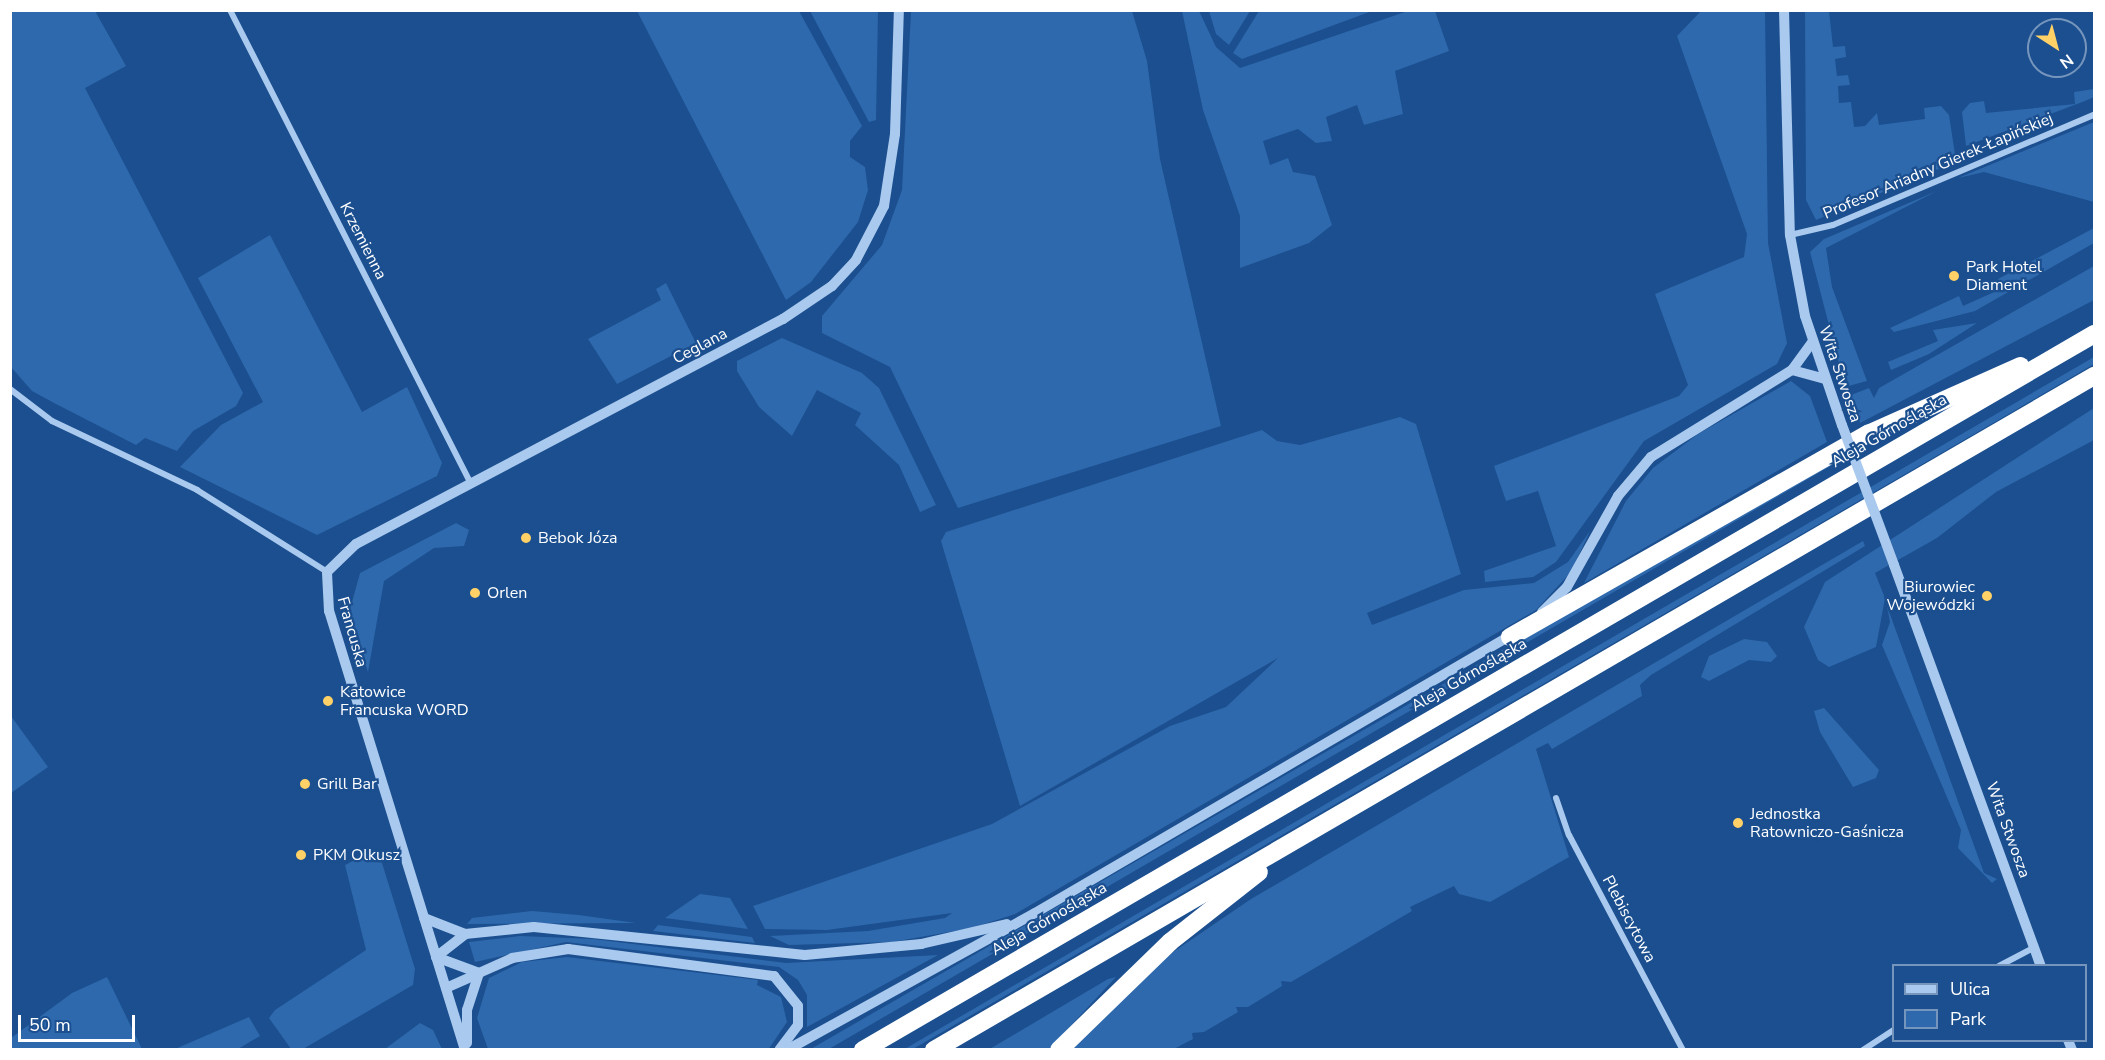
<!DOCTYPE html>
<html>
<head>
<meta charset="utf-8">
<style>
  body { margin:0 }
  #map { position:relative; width:2105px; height:1060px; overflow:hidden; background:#1b4f8f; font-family:"Nunito Sans",sans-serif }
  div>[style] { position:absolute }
  .green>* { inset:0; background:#2e69ad }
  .minor>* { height:6px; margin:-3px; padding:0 3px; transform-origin:3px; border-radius:3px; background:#a9c9ee }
  .tertiary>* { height:10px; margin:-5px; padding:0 5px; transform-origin:5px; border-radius:5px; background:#a9c9ee }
  .motorway>* { height:18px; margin:-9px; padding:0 9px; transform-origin:9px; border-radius:9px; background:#fff }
  .tertiary-bridge>* { height:10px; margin:-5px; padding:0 5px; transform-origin:5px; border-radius:5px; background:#a9c9ee }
  .dots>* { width:16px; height:16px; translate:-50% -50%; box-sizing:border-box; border:3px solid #1b4f8f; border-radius:50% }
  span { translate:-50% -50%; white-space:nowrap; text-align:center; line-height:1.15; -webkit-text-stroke:4.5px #1b4f8f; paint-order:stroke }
  .street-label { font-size:16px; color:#fff }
  .poi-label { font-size:16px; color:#fff }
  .left { translate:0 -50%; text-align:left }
  .right { translate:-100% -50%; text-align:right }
  .frame { position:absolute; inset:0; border:12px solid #fff; pointer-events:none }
  .legend { position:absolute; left:1892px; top:964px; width:195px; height:78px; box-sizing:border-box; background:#1b4f8f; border:2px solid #7695bc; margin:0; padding:8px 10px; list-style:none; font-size:18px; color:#fff }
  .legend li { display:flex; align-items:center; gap:12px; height:30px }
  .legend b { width:30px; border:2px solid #7695bc }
  .north { position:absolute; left:2027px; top:18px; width:60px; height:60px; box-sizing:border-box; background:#1b4f8f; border:2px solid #7695bc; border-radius:50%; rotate:144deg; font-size:16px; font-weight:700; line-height:24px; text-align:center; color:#fff }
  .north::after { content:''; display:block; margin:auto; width:21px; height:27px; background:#ffd166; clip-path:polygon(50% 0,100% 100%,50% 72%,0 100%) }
  .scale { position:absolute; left:18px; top:1015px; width:117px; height:27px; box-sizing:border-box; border:3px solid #fff; border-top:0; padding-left:8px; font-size:18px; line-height:21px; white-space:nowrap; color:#fff; -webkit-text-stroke:4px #1b4f8f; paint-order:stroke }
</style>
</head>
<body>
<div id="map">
  <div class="green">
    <i style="clip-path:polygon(11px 10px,95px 11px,126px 66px,85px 88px,243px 393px,236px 406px,193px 431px,177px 451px,145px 438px,136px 445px,56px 404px,32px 391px,11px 367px)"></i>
    <i style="clip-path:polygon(1702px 10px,1765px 11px,1768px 243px,1787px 343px,1777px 364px,1644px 441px,1556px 562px,1533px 577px,1485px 582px,1484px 571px,1556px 546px,1538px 491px,1506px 501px,1494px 466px,1679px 396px,1688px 385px,1655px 294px,1744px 257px,1747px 234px,1677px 36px)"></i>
    <i style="clip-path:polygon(637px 11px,799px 11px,862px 126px,850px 141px,850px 157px,865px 167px,868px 190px,858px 222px,811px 282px,786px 300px)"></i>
    <i style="clip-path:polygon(810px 11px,878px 11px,876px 120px,869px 122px)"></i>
    <i style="clip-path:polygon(911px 11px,1132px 11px,1147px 61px,1160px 159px,1221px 426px,958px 508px,890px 367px,822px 333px,822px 316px,882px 245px,902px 190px)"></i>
    <i style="clip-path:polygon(1182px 11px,1199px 11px,1216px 47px,1240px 68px,1408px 11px,1435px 11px,1449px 51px,1395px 71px,1403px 114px,1364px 125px,1357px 105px,1326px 117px,1332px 141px,1316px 143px,1298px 129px,1263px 141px,1270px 165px,1288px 158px,1293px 172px,1315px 176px,1332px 225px,1309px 243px,1240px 268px,1240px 216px,1203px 110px)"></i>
    <i style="clip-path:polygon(1209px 11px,1209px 10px,1250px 11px,1229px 45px,1216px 34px)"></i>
    <i style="clip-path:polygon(1259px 11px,1259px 10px,1372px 11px,1242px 59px,1233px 53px)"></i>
    <i style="clip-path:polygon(1805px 11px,1829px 11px,1833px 47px,1845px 46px,1846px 57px,1835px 59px,1837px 76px,1848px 75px,1850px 85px,1838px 86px,1839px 103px,1851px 102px,1854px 127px,1865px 126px,1877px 113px,1879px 125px,1925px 119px,1924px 108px,1941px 106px,1949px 115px,1955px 154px,1943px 167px,1816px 220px,1806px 200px)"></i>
    <i style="clip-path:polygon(2094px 89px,2094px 97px,2085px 101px,1966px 146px,1962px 112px,1970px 103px,1984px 101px,1986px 113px,2075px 104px,2074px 92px)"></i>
    <i style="clip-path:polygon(2094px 122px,2094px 202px,1984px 172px,1958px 178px)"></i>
    <i style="clip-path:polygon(1937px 191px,1826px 248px,1832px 287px,1867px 381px,1845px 387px,1810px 252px,1824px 239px)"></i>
    <i style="clip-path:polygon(2094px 228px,2094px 243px,1975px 311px,1894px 332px,1890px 328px,1959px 296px,1963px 306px,2001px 289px,1998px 279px)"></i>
    <i style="clip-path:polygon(270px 235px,362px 412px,407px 387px,442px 463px,437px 476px,317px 535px,180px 467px,221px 425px,263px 402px,198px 278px)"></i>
    <i style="clip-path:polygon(2094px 266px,2094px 300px,1860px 423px,1851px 395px,1869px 388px,1874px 398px,1879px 388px)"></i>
    <i style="clip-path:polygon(666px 283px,696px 343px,617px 384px,588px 339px,661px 300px,656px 289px)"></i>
    <i style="clip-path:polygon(1977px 323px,1929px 354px,1891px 370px,1888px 362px,1938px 341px,1933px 330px)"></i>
    <i style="clip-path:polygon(782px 338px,862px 373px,879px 388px,936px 505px,920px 512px,899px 465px,855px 425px,861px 413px,817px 390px,792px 436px,759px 407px,737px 371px,737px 361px)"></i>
    <i style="clip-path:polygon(2094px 357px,2094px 364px,2000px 419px,913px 1049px,903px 1050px)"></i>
    <i style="clip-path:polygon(1791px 381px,1810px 396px,1827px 442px,1584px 583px,1626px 501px,1653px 468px,1698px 434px)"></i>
    <i style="clip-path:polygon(2094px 408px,2094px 440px,1996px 492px,1937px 538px,1875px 573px,1885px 598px,1876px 647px,1829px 667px,1818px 660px,1804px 627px,1825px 582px)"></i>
    <i style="clip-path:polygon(1400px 417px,1416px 424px,1461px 574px,1367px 613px,1372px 625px,1464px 590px,1534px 583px,1568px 562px,1590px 531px,1571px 572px,1536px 610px,1015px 914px,972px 928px,892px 942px,789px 945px,770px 936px,868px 931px,945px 918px,952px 913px,827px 930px,765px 929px,753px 906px,992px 824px,1170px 726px,1226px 707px,1278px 658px,1020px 806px,941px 541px,946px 532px,1262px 430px,1277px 441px,1300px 445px)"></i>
    <i style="clip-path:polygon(1899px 426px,829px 1049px,809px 1050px,1830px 461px)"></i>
    <i style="clip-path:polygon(456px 523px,469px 530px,464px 546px,434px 548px,384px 581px,368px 672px,349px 613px,360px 573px)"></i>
    <i style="clip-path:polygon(1863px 541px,1865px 546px,1651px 675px,1640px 685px,1642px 696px,1552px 749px,1548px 743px,1536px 749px,1569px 857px,1490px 902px,1459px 894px,1454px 886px,1410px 907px,1412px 911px,1291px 982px,1281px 981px,1282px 986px,1248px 1007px,1236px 1007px,1238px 1012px,1204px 1032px,1192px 1033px,1193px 1039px,1174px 1049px,1070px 1050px,1157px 963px,1251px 899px)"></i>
    <i style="clip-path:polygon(1887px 606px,1984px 873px,1997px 879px,1992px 883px,1958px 848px,1961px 830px,1882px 645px,1890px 622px)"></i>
    <i style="clip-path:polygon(1744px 639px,1767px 642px,1777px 656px,1771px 662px,1749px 660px,1709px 681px,1701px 677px,1709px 656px)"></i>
    <i style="clip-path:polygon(1824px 708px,1879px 770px,1876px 778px,1853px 787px,1820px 732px,1814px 711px)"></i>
    <i style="clip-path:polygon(11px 716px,48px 767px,11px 793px,10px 793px)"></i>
    <i style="clip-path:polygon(373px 851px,382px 863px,415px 969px,413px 985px,303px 1049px,291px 1049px,269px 1018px,275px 1010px,366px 950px,345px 865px)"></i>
    <i style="clip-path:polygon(700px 894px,730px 898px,748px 929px,665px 918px)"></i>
    <i style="clip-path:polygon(532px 911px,579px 915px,636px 923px,467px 924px,472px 918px)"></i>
    <i style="clip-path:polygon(658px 925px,752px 937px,755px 943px,653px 931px)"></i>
    <i style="clip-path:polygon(520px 936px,593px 939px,786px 963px,938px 955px,807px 1027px,807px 995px,798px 980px,779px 967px,566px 942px,475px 962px,469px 942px)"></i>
    <i style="clip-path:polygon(567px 957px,758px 980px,757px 985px,781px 997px,787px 1022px,768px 1050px,488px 1049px,477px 1018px,489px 978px,522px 962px)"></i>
    <i style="clip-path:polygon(107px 977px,142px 1049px,11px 1049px,11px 1038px,72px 993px)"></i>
    <i style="clip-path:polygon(1116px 977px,1049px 1049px,988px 1050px,1108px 979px)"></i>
    <i style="clip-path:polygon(249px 1017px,260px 1036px,238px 1049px,175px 1049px)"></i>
    <i style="clip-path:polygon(420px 1023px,433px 1030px,442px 1049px,385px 1049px)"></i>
  </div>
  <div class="minor">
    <i style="left:230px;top:10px;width:532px;rotate:63.05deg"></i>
    <i style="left:1790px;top:235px;width:44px;rotate:-13.1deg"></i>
    <i style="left:1833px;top:225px;width:283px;rotate:-22.9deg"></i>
    <i style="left:10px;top:389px;width:53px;rotate:37.3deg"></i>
    <i style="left:52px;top:421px;width:161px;rotate:25.4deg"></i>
    <i style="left:197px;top:490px;width:154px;rotate:32.2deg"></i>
    <i style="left:1556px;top:798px;width:39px;rotate:71deg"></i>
    <i style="left:1569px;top:835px;width:243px;rotate:62.1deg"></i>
    <i style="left:1999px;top:966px;width:41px;rotate:-27.8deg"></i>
    <i style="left:1863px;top:1050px;width:37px;rotate:-33deg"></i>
  </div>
  <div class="tertiary">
    <i style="left:1784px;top:10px;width:225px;rotate:88.5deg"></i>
    <i style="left:1790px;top:235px;width:82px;rotate:79.5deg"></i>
    <i style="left:1805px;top:316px;width:115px;rotate:71.3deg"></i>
    <i style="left:1792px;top:370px;width:35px;rotate:15deg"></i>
    <i style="left:1894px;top:565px;width:427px;rotate:69.9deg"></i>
    <i style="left:1542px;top:612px;width:35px;rotate:-45deg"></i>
    <i style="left:1567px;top:587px;width:104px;rotate:-60.7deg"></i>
    <i style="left:1618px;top:496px;width:51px;rotate:-49.8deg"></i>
    <i style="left:1651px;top:457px;width:166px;rotate:-31.7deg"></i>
    <i style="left:1792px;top:370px;width:36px;rotate:-54deg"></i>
    <i style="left:424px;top:918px;width:44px;rotate:21.3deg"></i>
    <i style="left:436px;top:957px;width:37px;rotate:-38deg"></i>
    <i style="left:465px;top:934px;width:69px;rotate:-5.8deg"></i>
    <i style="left:534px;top:927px;width:272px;rotate:5.9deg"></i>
    <i style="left:805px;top:955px;width:117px;rotate:-5.4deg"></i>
    <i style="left:921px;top:944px;width:88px;rotate:-13.1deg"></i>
    <i style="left:436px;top:957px;width:46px;rotate:20.4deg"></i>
    <i style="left:446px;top:988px;width:36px;rotate:-24deg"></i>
    <i style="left:2068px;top:1040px;width:11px;rotate:68deg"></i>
    <i style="left:467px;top:1043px;width:33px;rotate:-90deg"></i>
    <i style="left:467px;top:1010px;width:39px;rotate:-72deg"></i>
    <i style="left:479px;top:973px;width:36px;rotate:-24deg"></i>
    <i style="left:512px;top:958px;width:57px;rotate:-9.1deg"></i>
    <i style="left:568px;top:949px;width:208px;rotate:7.5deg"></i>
    <i style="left:774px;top:976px;width:38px;rotate:51deg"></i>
    <i style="left:798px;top:1006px;width:19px;rotate:90deg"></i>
    <i style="left:798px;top:1025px;width:31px;rotate:127deg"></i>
    <i style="left:465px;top:1050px;width:460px;rotate:-107.2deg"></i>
    <i style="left:329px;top:611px;width:39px;rotate:-93deg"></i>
    <i style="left:327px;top:572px;width:40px;rotate:-44deg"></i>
    <i style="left:356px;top:544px;width:483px;rotate:-27.8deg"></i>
    <i style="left:783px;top:319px;width:59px;rotate:-34deg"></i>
    <i style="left:832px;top:286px;width:35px;rotate:-47deg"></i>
    <i style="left:856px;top:260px;width:61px;rotate:-62.6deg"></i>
    <i style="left:884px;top:206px;width:73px;rotate:-81.3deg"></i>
    <i style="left:895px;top:134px;width:124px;rotate:-88.2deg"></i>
    <i style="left:787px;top:1050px;width:283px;rotate:-28.9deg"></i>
    <i style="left:1035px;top:913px;width:553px;rotate:-30.27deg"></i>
  </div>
  <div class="motorway">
    <i style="left:1510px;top:637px;width:412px;rotate:-29.6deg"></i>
    <i style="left:1868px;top:434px;width:167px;rotate:-24deg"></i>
    <i style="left:863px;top:1050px;width:1424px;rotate:-30.18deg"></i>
    <i style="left:934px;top:1050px;width:1342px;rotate:-30.16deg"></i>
    <i style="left:1059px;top:1050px;width:155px;rotate:-44.2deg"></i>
    <i style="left:1170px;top:942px;width:113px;rotate:-38.2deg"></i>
  </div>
  <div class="tertiary-bridge">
    <i style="left:1842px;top:425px;width:149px;rotate:69.6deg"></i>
  </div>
  <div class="dots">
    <i style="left:1954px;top:276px;background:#ffd166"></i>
    <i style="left:526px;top:538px;background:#ffd166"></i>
    <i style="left:475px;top:593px;background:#ffd166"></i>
    <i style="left:1987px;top:596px;background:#ffd166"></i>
    <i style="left:328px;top:701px;background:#ffd166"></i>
    <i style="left:305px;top:784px;background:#ffd166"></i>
    <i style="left:1738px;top:823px;background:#ffd166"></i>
    <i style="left:301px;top:855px;background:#ffd166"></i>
  </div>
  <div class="street-label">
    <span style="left:1938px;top:166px;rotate:-23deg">Profesor Ariadny Gierek-Łapińskiej</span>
    <span style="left:363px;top:241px;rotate:63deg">Krzemienna</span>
    <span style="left:700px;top:346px;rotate:-28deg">Ceglana</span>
    <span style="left:1840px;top:374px;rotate:71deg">Wita Stwosza</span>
    <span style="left:1889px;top:431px;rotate:-30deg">Aleja Górnośląska</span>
    <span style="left:352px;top:632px;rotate:74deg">Francuska</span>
    <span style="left:1469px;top:675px;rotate:-30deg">Aleja Górnośląska</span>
    <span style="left:2008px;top:830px;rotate:70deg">Wita Stwosza</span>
    <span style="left:1049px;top:919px;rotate:-30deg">Aleja Górnośląska</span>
    <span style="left:1629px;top:919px;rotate:62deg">Plebiscytowa</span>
  </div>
  <div class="poi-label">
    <span class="left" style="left:1966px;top:276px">Park Hotel<br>Diament</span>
    <span class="left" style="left:538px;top:538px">Bebok Józa</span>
    <span class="right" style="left:1975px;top:596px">Biurowiec<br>Wojewódzki</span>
    <span class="left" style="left:487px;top:593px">Orlen</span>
    <span class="left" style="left:340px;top:701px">Katowice<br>Francuska WORD</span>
    <span class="left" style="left:317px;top:784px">Grill Bar</span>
    <span class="left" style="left:1750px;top:823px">Jednostka<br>Ratowniczo-Gaśnicza</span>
    <span class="left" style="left:313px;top:855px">PKM Olkusz</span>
  </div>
  <div class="frame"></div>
  <ul class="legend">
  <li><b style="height:8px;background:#a9c9ee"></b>Ulica</li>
  <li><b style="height:16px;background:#2e69ad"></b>Park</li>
  </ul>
  <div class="north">N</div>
  <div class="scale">50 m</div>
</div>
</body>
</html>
